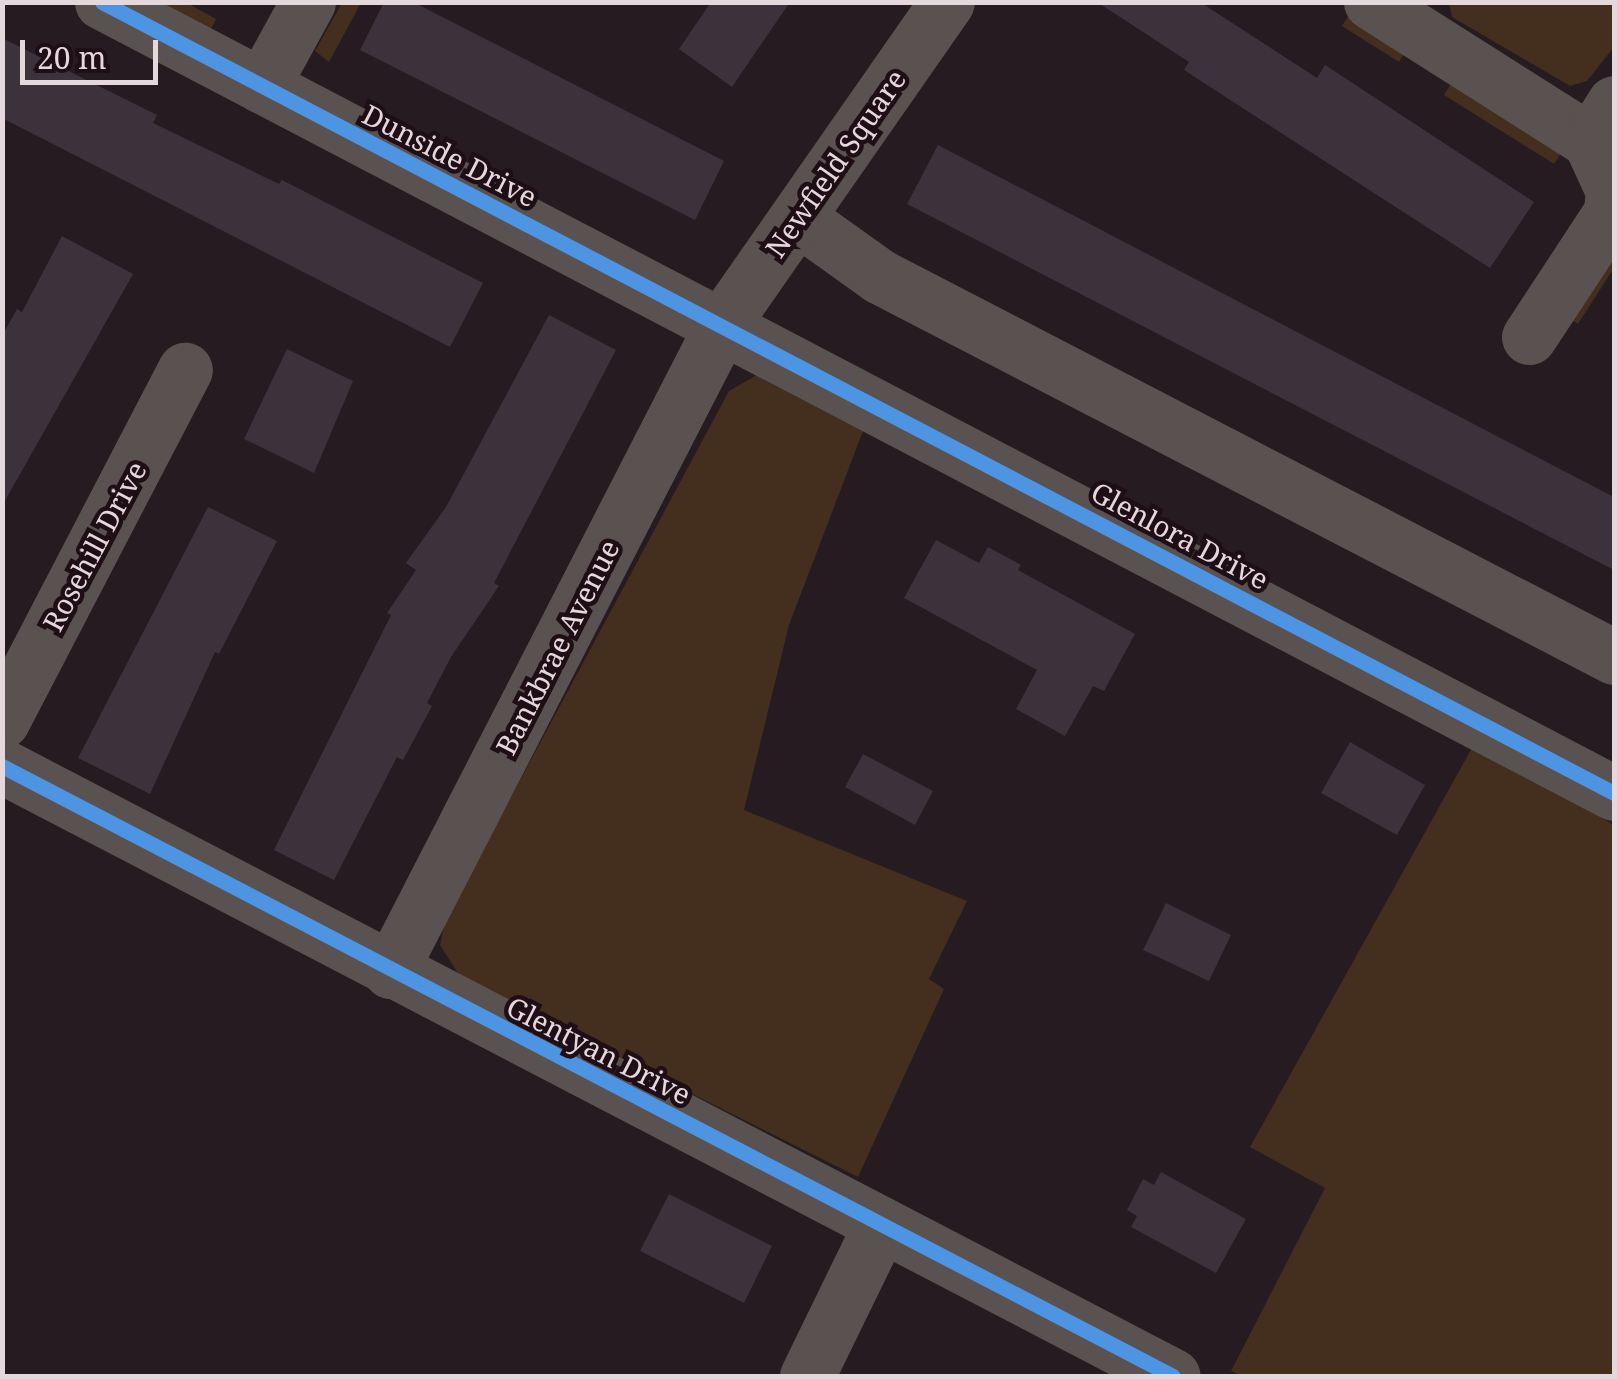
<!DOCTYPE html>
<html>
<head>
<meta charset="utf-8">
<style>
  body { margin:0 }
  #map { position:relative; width:1617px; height:1379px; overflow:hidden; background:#251b20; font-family:"Noto Serif",serif }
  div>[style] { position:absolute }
  .green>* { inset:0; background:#442e1d }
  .building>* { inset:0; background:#3c323b }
  .street>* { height:55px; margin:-27.5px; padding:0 27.5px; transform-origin:27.5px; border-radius:27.5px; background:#595251 }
  .cycleway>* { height:15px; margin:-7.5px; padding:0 7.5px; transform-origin:7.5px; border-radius:7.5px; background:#4d94e3 }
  span { translate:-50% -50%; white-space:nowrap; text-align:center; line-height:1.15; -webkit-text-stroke:9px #1f0e16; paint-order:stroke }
  .street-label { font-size:28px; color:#e5d8dd }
  .frame { position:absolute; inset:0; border:5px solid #e5d8dd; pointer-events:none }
  .scale { position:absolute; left:20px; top:40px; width:138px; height:45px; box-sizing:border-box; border:5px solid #e5d8dd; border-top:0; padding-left:12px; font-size:30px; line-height:35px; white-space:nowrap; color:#e5d8dd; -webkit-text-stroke:8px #1f0e16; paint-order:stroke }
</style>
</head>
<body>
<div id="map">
  <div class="green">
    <i style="clip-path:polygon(161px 2px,187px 3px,216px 19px,210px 31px)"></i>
    <i style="clip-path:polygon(342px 3px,361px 3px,329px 62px,315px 51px)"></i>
    <i style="clip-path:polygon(1449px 3px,1614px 3px,1614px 47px,1587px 81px,1570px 86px,1452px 17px)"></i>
    <i style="clip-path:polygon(1349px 15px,1406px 51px,1399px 62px,1342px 26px)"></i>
    <i style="clip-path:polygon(1452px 82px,1562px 152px,1554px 164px,1444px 95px)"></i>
    <i style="clip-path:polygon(1614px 238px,1614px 268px,1578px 324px,1564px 315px)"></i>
    <i style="clip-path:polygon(757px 375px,863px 431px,789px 625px,744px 810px,967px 901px,929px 979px,944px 989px,858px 1177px,461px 978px,440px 945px,445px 920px,729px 391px)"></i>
    <i style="clip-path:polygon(1473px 746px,1614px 825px,1614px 1376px,1242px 1376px,1231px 1371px,1325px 1188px,1250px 1147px)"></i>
  </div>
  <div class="building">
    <i style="clip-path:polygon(384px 2px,413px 2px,724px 161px,695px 220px,360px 50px)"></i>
    <i style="clip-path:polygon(711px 2px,790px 2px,732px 87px,679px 49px)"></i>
    <i style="clip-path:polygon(1097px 2px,1200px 2px,1317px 78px,1325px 65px,1534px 202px,1490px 268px,1184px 70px,1189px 62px)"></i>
    <i style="clip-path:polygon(2px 38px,157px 115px,153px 123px,279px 184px,282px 180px,483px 283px,450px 347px,2px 118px)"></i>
    <i style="clip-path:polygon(938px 145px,1614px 497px,1614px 570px,907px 204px)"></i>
    <i style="clip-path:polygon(62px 236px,133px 274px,2px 506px,2px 336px,17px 309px,22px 312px)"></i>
    <i style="clip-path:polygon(549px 315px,616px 350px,494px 583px,499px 586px,451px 657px,427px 703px,432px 706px,403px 760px,397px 757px,334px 880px,274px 850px,391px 615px,387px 613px,416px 570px,406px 563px,446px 507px)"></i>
    <i style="clip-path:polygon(287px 349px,353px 381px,314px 473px,244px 439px)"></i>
    <i style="clip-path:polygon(208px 507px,277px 541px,219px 654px,215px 652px,150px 794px,78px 758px)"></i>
    <i style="clip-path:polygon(936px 540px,979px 563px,988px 547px,1021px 565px,1018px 570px,1135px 634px,1104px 691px,1093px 686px,1065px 736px,1016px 709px,1037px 670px,904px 598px)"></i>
    <i style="clip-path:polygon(1350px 742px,1425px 785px,1397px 835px,1321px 793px)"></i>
    <i style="clip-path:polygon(863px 754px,933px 791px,915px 825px,845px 787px)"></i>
    <i style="clip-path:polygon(1166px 903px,1231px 935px,1209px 981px,1143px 950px)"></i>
    <i style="clip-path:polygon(1161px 1172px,1246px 1219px,1216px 1273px,1131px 1227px,1137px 1216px,1127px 1210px,1143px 1179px,1154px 1185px)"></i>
    <i style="clip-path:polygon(669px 1194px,772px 1246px,744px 1303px,640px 1251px)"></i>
  </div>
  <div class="street">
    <i style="left:102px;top:2px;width:1706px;rotate:27.62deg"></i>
    <i style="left:1371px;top:2px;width:259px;rotate:32.4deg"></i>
    <i style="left:1590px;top:141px;width:45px;rotate:-57.7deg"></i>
    <i style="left:262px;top:86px;width:96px;rotate:-61.3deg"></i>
    <i style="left:798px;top:218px;width:100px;rotate:35.6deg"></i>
    <i style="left:879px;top:276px;width:828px;rotate:27.4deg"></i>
    <i style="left:1529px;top:337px;width:149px;rotate:-56.7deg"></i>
    <i style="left:1611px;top:212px;width:21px;rotate:-85deg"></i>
    <i style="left:1613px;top:191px;width:55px;rotate:-114.7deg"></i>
    <i style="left:2px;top:721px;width:396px;rotate:-62.5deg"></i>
    <i style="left:2px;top:766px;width:1320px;rotate:27.52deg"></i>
    <i style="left:390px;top:971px;width:729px;rotate:-62.8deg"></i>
    <i style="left:723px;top:323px;width:391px;rotate:-55.1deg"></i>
    <i style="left:807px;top:1376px;width:169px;rotate:-64deg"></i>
  </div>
  <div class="cycleway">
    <i style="left:102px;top:2px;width:1706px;rotate:27.62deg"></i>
    <i style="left:2px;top:766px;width:1320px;rotate:27.52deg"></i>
  </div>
  <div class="street-label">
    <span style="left:450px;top:155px;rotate:27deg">Dunside Drive</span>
    <span style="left:835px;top:163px;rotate:-55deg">Newfield Square</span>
    <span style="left:1180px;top:535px;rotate:28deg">Glenlora Drive</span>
    <span style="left:94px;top:546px;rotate:-62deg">Rosehill Drive</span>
    <span style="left:557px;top:647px;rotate:-63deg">Bankbrae Avenue</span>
    <span style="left:599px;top:1050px;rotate:27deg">Glentyan Drive</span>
  </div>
  <div class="frame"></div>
  <div class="scale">20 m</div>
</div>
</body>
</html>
